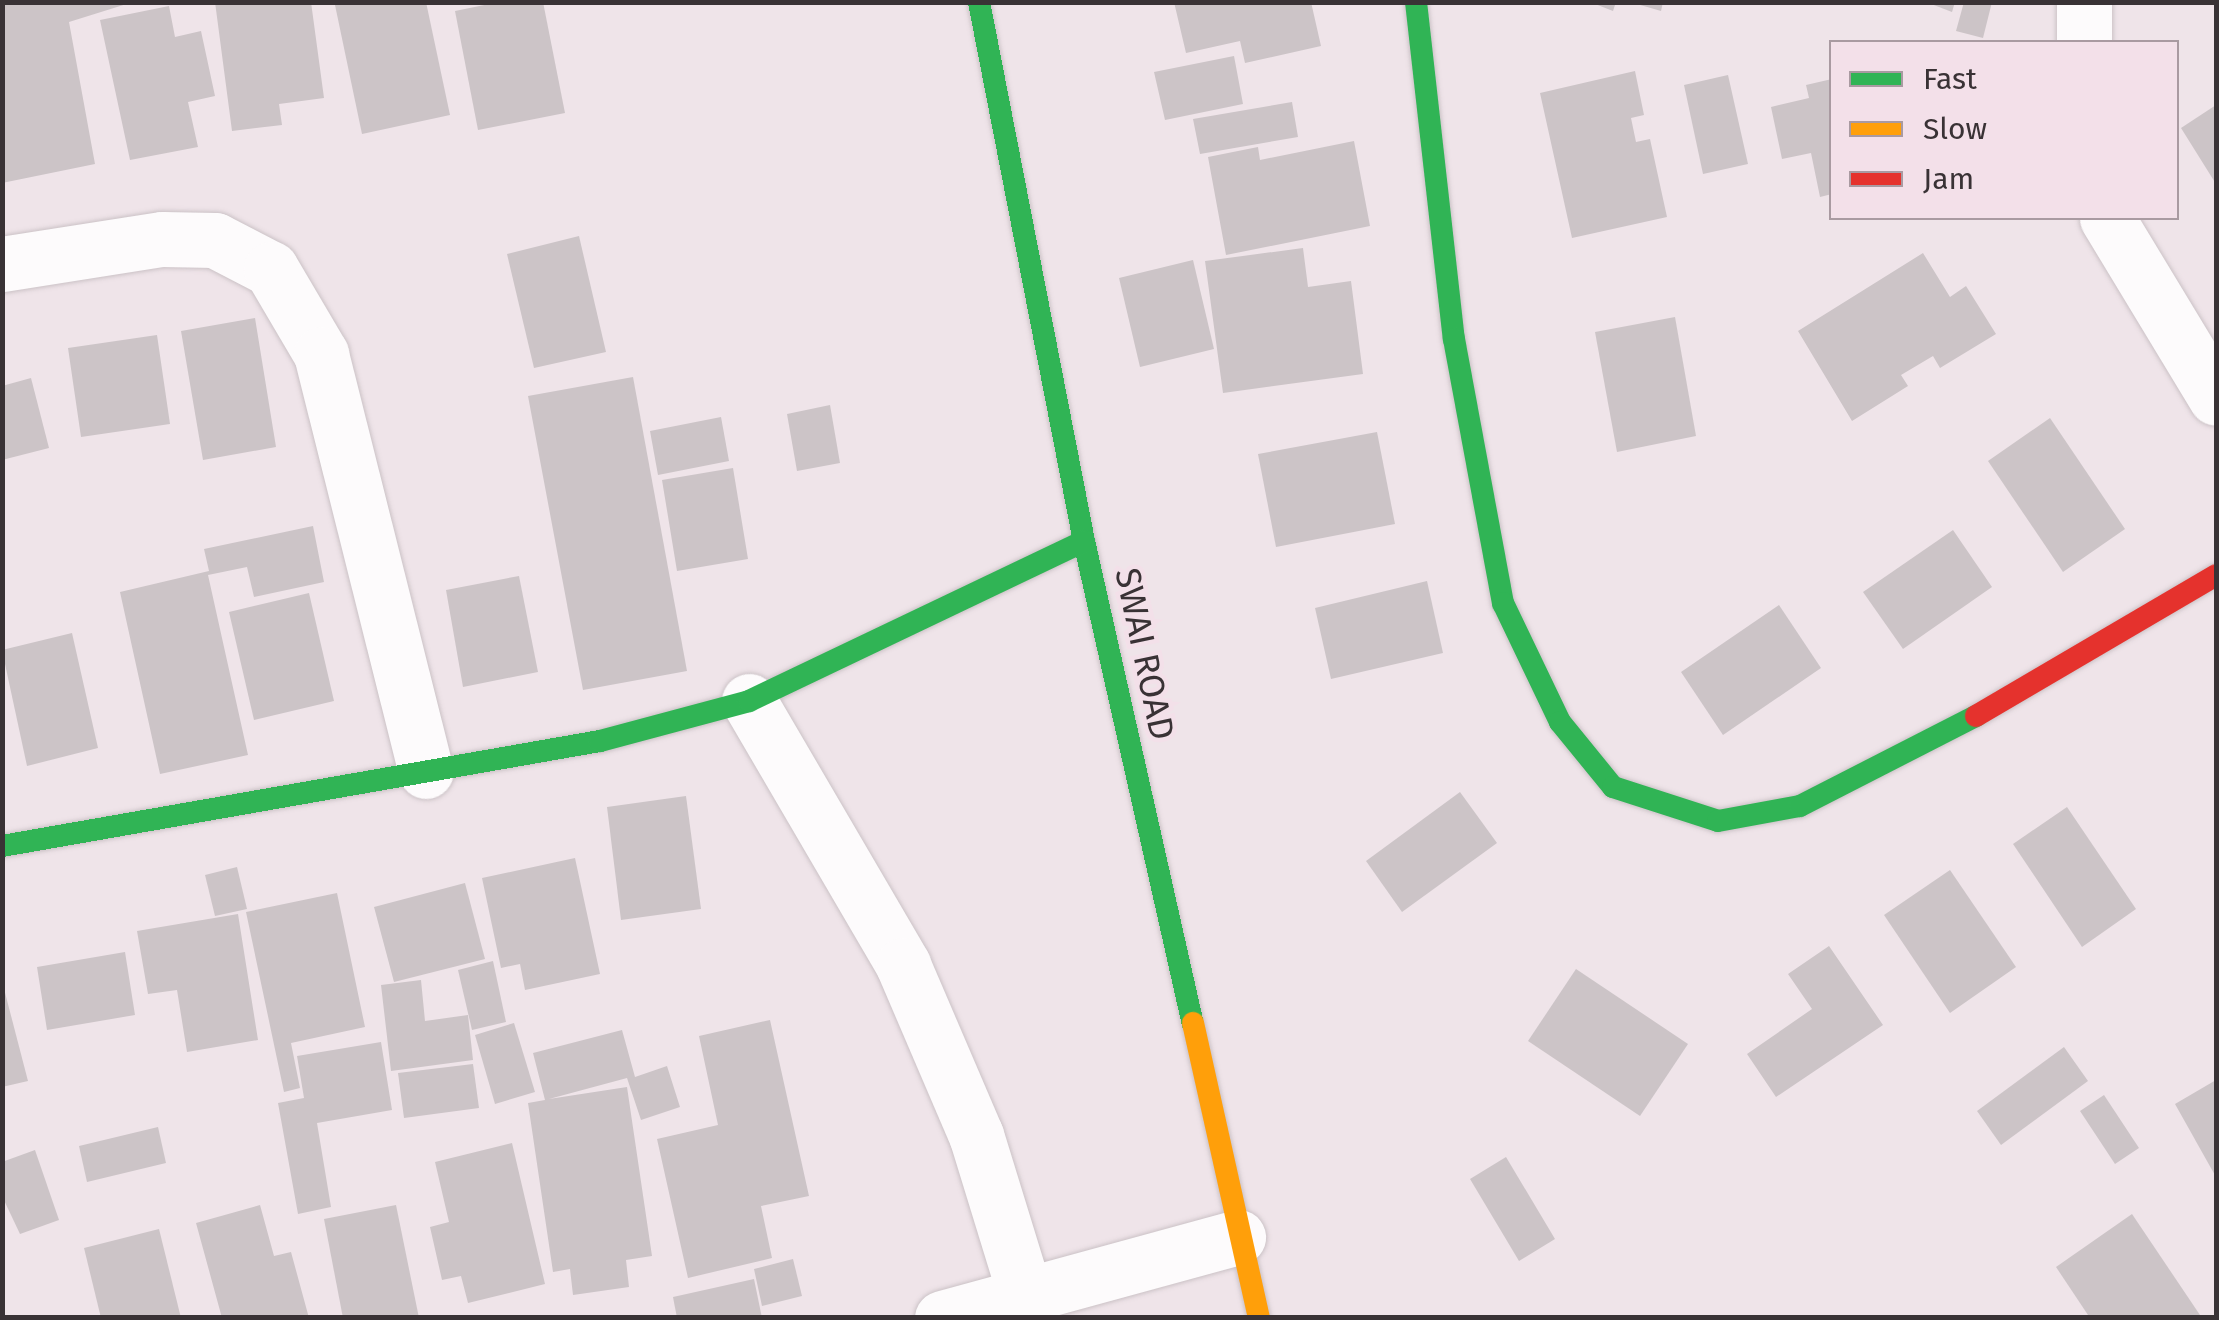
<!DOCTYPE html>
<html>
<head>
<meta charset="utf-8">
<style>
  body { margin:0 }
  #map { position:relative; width:2219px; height:1320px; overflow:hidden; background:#efe4e9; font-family:"Fira Sans",sans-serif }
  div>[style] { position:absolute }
  .building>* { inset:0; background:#ccc4c7 }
  .roads { filter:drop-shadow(0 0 2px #cbc2c6) drop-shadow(0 0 2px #cbc2c6) }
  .street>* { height:55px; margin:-27.5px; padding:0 27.5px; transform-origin:27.5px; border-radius:27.5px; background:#fdfbfc }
  .fast>* { height:22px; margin:-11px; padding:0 11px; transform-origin:11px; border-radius:11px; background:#30b455 }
  .slow>* { height:22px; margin:-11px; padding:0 11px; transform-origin:11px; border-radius:11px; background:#ff9f0a }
  .jam>* { height:22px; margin:-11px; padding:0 11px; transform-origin:11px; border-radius:11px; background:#e5322d }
  span { translate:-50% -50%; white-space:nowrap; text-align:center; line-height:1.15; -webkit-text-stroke:9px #f3e0e9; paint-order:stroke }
  .street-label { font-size:35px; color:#393235 }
  .frame { position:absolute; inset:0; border:5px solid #393235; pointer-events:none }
  .legend { position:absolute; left:1829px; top:40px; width:350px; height:180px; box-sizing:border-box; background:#f3e0e9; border:2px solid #a99aa1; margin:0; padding:12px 18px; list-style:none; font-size:30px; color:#393235 }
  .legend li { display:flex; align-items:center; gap:20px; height:50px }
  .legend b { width:50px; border:2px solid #a99aa1 }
</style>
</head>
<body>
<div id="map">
  <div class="building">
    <i style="clip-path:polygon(2px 2px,133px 2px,69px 22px,95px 164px,2px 183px)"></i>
    <i style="clip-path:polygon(215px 2px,311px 2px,324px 98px,279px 104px,282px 125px,232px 131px)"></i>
    <i style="clip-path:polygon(426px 2px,450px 115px,362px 134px,335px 5px)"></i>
    <i style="clip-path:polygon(499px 2px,543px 2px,565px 113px,478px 130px,455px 11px)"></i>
    <i style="clip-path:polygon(1174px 2px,1311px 2px,1321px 46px,1245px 63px,1240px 41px,1186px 53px)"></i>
    <i style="clip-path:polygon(1590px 2px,1616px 2px,1613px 11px)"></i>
    <i style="clip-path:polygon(1630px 2px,1663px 2px,1661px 11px)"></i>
    <i style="clip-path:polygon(1926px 2px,1955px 2px,1952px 12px)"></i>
    <i style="clip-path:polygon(1964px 2px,1992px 2px,1983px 38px,1956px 31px)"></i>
    <i style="clip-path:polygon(169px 6px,175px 37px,201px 31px,215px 96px,188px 102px,198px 147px,130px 160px,100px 20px)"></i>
    <i style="clip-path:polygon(1234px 56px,1243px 104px,1165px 120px,1154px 72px)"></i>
    <i style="clip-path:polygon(1635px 71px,1644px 115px,1631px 118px,1636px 142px,1650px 139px,1667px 217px,1572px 238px,1540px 93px)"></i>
    <i style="clip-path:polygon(1728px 75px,1748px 164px,1703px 174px,1684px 85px)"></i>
    <i style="clip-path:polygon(1832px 79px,1832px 194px,1820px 197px,1811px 153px,1782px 159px,1771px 107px,1809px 98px,1806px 85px)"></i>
    <i style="clip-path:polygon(1292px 102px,1298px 137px,1200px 154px,1193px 119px)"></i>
    <i style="clip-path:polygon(2216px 105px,2216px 184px,2181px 128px)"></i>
    <i style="clip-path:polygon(1354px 141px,1370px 226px,1226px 255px,1208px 157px,1258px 147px,1260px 160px)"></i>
    <i style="clip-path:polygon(579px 236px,606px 352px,534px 368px,507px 254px)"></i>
    <i style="clip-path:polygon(1303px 248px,1308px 287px,1351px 281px,1363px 374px,1223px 393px,1205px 261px)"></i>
    <i style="clip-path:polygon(1923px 253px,1950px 297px,1966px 286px,1996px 334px,1940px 368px,1933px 356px,1901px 375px,1908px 386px,1852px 421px,1798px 331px)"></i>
    <i style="clip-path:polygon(1193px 260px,1214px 349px,1140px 367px,1119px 278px)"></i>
    <i style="clip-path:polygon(1675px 317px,1696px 436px,1617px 452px,1595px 332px)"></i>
    <i style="clip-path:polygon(255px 318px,276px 447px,203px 460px,181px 331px)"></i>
    <i style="clip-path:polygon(157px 335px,170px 424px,81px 437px,68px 348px)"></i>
    <i style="clip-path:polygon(633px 377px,687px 671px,583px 690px,528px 396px)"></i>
    <i style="clip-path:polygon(31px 378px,49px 448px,2px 460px,2px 386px)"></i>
    <i style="clip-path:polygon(830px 405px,840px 463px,797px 471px,787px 414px)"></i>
    <i style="clip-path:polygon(721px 417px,729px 461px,658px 475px,650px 431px)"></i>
    <i style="clip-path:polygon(2050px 418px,2125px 529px,2063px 572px,1988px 461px)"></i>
    <i style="clip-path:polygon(1377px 432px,1395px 524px,1276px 547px,1258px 454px)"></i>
    <i style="clip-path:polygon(733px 468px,748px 559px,677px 571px,662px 480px)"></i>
    <i style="clip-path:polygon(313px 526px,324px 582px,254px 597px,247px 567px,208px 575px,248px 755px,160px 774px,120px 592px,209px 571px,204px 549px)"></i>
    <i style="clip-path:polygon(1953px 530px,1992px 587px,1903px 649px,1863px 592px)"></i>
    <i style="clip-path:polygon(519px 576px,538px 672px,463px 687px,446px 590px)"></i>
    <i style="clip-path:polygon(1427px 581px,1443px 653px,1331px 679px,1315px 608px)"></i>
    <i style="clip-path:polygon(309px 593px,334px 701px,254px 720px,229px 612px)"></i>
    <i style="clip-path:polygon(1779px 605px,1821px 668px,1723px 735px,1681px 672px)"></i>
    <i style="clip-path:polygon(72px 633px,98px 748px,27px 766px,2px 650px)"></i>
    <i style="clip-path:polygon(1460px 792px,1497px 843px,1402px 912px,1366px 861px)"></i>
    <i style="clip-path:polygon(686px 796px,701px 909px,621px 920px,607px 807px)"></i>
    <i style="clip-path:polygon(2067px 807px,2136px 909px,2082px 947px,2013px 844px)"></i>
    <i style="clip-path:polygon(575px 858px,600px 974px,525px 990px,520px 964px,501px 968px,482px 878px)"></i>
    <i style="clip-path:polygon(237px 867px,247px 909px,215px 916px,205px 875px)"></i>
    <i style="clip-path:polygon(1950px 870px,2016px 967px,1950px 1013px,1884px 915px)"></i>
    <i style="clip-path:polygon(465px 883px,485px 959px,394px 982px,374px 907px)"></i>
    <i style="clip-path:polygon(337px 893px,365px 1027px,291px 1043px,300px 1088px,284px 1092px,246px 912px)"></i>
    <i style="clip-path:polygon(238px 914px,258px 1040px,187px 1052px,177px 990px,148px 994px,137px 931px)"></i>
    <i style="clip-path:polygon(1829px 946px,1883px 1025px,1776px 1097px,1747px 1054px,1812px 1009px,1788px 974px)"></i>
    <i style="clip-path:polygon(125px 952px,135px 1015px,47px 1030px,37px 967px)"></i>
    <i style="clip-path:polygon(493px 961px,506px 1022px,472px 1030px,458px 970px)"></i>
    <i style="clip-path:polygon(1576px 969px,1688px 1044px,1640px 1116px,1528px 1041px)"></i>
    <i style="clip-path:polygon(421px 980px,425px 1021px,468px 1015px,473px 1060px,391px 1071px,381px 985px)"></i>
    <i style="clip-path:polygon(2px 981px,28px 1081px,2px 1087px)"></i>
    <i style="clip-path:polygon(770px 1020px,809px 1196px,761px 1206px,772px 1258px,688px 1278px,657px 1139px,718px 1125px,699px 1036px)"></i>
    <i style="clip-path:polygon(514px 1023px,535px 1092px,495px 1104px,475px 1035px)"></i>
    <i style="clip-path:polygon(622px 1030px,635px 1077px,667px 1066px,680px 1107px,641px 1120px,627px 1078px,549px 1099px,627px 1087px,652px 1256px,626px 1260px,629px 1287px,573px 1295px,570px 1269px,553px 1272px,528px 1103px,545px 1100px,533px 1053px)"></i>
    <i style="clip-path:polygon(381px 1042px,392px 1110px,317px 1123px,331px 1207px,298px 1214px,278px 1103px,304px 1098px,297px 1056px)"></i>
    <i style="clip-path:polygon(2064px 1047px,2088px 1081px,2001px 1145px,1977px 1111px)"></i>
    <i style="clip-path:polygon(473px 1064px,479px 1108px,404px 1118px,398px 1073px)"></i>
    <i style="clip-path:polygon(2216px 1080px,2216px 1177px,2175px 1104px)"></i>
    <i style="clip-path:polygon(2104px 1095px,2139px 1148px,2115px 1164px,2080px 1111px)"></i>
    <i style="clip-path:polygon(158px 1127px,166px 1163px,87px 1182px,79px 1146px)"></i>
    <i style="clip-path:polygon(512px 1143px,545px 1284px,468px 1303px,461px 1276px,442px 1280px,430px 1227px,449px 1222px,435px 1162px)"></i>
    <i style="clip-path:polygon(35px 1150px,59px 1220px,20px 1234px,2px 1196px,2px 1162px)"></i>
    <i style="clip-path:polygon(1506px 1157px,1555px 1239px,1519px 1261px,1470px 1179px)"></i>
    <i style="clip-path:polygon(260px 1205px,274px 1256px,291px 1252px,309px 1318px,222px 1318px,196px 1223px)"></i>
    <i style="clip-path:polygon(396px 1205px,419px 1318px,343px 1318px,324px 1219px)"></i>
    <i style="clip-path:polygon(2132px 1214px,2202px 1318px,2090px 1318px,2056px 1267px)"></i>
    <i style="clip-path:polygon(159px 1229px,181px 1318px,101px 1318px,84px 1248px)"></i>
    <i style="clip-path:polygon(793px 1259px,802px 1296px,762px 1306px,754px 1269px)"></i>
    <i style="clip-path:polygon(754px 1279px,762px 1318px,677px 1318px,673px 1297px)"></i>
  </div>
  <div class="roads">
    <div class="street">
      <i style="left:2084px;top:2px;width:40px;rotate:90deg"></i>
      <i style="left:2107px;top:218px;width:210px;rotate:58.8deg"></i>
      <i style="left:2px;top:264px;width:162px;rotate:-8.9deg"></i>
      <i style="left:162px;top:239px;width:53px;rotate:1.1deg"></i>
      <i style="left:215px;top:240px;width:63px;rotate:27.4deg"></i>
      <i style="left:271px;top:269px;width:99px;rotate:59.5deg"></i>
      <i style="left:321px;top:354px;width:430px;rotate:75.9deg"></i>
      <i style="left:749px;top:701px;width:306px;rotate:59.7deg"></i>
      <i style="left:903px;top:965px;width:185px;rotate:66.8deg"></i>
      <i style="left:976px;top:1135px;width:170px;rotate:72.9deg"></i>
      <i style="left:942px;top:1318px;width:307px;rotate:-15.3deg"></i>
    </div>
    <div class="fast">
      <i style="left:979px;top:2px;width:549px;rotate:78.98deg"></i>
      <i style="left:1084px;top:541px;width:494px;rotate:77.3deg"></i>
      <i style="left:1416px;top:2px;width:339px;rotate:83.6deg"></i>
      <i style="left:1454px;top:339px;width:269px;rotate:79.5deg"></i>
      <i style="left:1503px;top:603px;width:132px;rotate:64.4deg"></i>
      <i style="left:1560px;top:722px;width:84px;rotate:50.8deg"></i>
      <i style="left:1613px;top:787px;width:110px;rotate:17.9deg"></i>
      <i style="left:1718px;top:821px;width:83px;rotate:-10.4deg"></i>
      <i style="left:1800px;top:806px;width:198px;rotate:-27.1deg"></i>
      <i style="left:2px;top:846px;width:607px;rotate:-9.96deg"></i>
      <i style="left:600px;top:741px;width:154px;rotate:-15deg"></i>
      <i style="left:749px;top:701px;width:371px;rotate:-25.5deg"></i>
    </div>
    <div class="slow">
      <i style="left:1193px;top:1023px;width:302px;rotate:77.4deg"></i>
    </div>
    <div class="jam">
      <i style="left:1976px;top:716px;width:278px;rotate:-30.4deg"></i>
    </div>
  </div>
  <div class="street-label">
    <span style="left:1145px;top:654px;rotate:78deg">SWAI ROAD</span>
  </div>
  <div class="frame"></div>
  <ul class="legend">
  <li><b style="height:12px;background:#30b455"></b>Fast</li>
  <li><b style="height:12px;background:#ff9f0a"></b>Slow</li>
  <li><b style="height:12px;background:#e5322d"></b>Jam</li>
  </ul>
</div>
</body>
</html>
